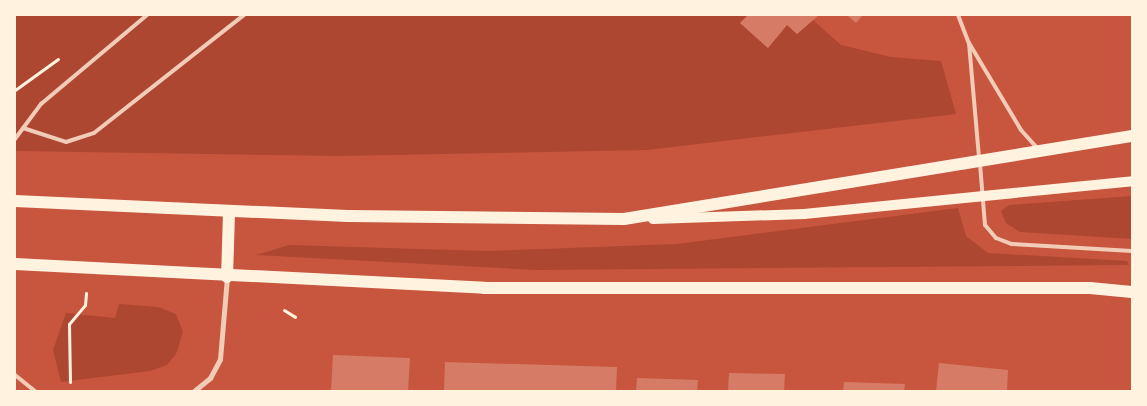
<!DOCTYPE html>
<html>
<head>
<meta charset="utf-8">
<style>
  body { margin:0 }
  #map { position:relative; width:1147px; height:406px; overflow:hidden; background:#c8553d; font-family:Ubuntu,sans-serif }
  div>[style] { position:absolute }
  .green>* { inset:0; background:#ae4732 }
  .building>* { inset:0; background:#d67c66 }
  .path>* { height:3px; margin:-1.5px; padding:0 1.5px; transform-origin:1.5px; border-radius:1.5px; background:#fff3e0 }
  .service>* { height:4px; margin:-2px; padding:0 2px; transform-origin:2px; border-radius:2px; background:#f1ccb7 }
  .minor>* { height:5px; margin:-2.5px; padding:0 2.5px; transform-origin:2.5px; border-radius:2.5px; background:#f1ccb7 }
  .secondary>* { height:10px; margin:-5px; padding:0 5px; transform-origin:5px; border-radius:5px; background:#fff3e0 }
  .primary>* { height:12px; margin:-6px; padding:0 6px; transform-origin:6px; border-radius:6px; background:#fff3e0 }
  span { translate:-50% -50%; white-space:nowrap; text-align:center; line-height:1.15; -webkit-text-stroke:4.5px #fff3e0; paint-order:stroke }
  .frame { position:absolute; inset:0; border:16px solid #fff3e0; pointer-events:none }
</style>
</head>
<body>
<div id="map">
  <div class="green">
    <i style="clip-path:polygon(15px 15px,748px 15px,740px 23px,768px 48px,787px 25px,797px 34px,813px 20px,841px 45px,891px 57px,941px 61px,956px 114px,647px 150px,337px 156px,15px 151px)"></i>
    <i style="clip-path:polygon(1132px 196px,1132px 239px,1020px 232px,1006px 223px,1001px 211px,1009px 205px)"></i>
    <i style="clip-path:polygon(958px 208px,966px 236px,988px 253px,1127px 261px,1129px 265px,536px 270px,256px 255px,289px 245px,488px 251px,677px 244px)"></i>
    <i style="clip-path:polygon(119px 304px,158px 307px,176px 314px,183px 332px,176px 354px,167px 365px,150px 371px,61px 382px,53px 350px,66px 313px,115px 318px)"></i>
  </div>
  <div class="building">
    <i style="clip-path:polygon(748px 15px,819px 15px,797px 34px,787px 25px,768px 48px,740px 23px)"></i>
    <i style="clip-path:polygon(847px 15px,863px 15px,856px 23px)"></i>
    <i style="clip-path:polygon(333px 355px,410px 358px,408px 391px,331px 391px)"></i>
    <i style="clip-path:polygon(445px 362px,617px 367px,616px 391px,444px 391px)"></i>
    <i style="clip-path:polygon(939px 363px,1008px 370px,1007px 391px,936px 391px)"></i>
    <i style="clip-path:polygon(729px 373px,785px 374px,784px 391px,728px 391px)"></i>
    <i style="clip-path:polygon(637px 378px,698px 380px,697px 391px,636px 391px)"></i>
    <i style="clip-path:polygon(844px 382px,905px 384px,904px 391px,843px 391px)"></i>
  </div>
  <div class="path">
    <i style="left:15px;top:90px;width:53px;rotate:-35.8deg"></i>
    <i style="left:284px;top:310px;width:13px;rotate:32deg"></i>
    <i style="left:70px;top:382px;width:58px;rotate:-91deg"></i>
    <i style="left:69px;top:324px;width:25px;rotate:-50deg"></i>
    <i style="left:85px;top:305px;width:12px;rotate:-85deg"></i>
  </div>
  <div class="service">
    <i style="left:958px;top:15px;width:30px;rotate:69deg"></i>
    <i style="left:969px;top:43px;width:101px;rotate:59.1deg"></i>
    <i style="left:1021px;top:130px;width:24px;rotate:48deg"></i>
    <i style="left:969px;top:43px;width:114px;rotate:85deg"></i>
    <i style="left:23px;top:128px;width:45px;rotate:18deg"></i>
    <i style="left:66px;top:142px;width:29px;rotate:-18deg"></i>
    <i style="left:94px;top:133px;width:191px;rotate:-38.2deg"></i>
    <i style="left:15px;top:139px;width:44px;rotate:-53.4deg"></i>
    <i style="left:41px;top:104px;width:138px;rotate:-40deg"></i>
    <i style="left:980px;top:164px;width:61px;rotate:85.3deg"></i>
    <i style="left:985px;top:225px;width:17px;rotate:50deg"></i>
    <i style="left:996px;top:238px;width:17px;rotate:21deg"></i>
    <i style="left:1012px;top:244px;width:120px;rotate:3.3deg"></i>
    <i style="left:15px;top:375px;width:26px;rotate:39deg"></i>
  </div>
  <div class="minor">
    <i style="left:194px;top:391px;width:21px;rotate:-39deg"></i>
    <i style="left:210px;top:378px;width:21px;rotate:-62deg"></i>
    <i style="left:220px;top:359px;width:82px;rotate:-85.1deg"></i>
  </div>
  <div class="secondary">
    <i style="left:653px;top:219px;width:151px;rotate:-1.9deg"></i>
    <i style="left:804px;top:214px;width:330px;rotate:-5.7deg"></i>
  </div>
  <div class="primary">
    <i style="left:15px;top:201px;width:333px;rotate:2.6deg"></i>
    <i style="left:348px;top:216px;width:276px;rotate:0.6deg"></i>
    <i style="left:624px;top:219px;width:515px;rotate:-9.28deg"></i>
    <i style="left:15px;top:264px;width:470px;rotate:2.9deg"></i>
    <i style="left:484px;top:288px;width:606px"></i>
    <i style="left:1090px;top:288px;width:42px;rotate:5.4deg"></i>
    <i style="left:227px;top:277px;width:65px;rotate:-88.2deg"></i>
  </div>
  <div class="frame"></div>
</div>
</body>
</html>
